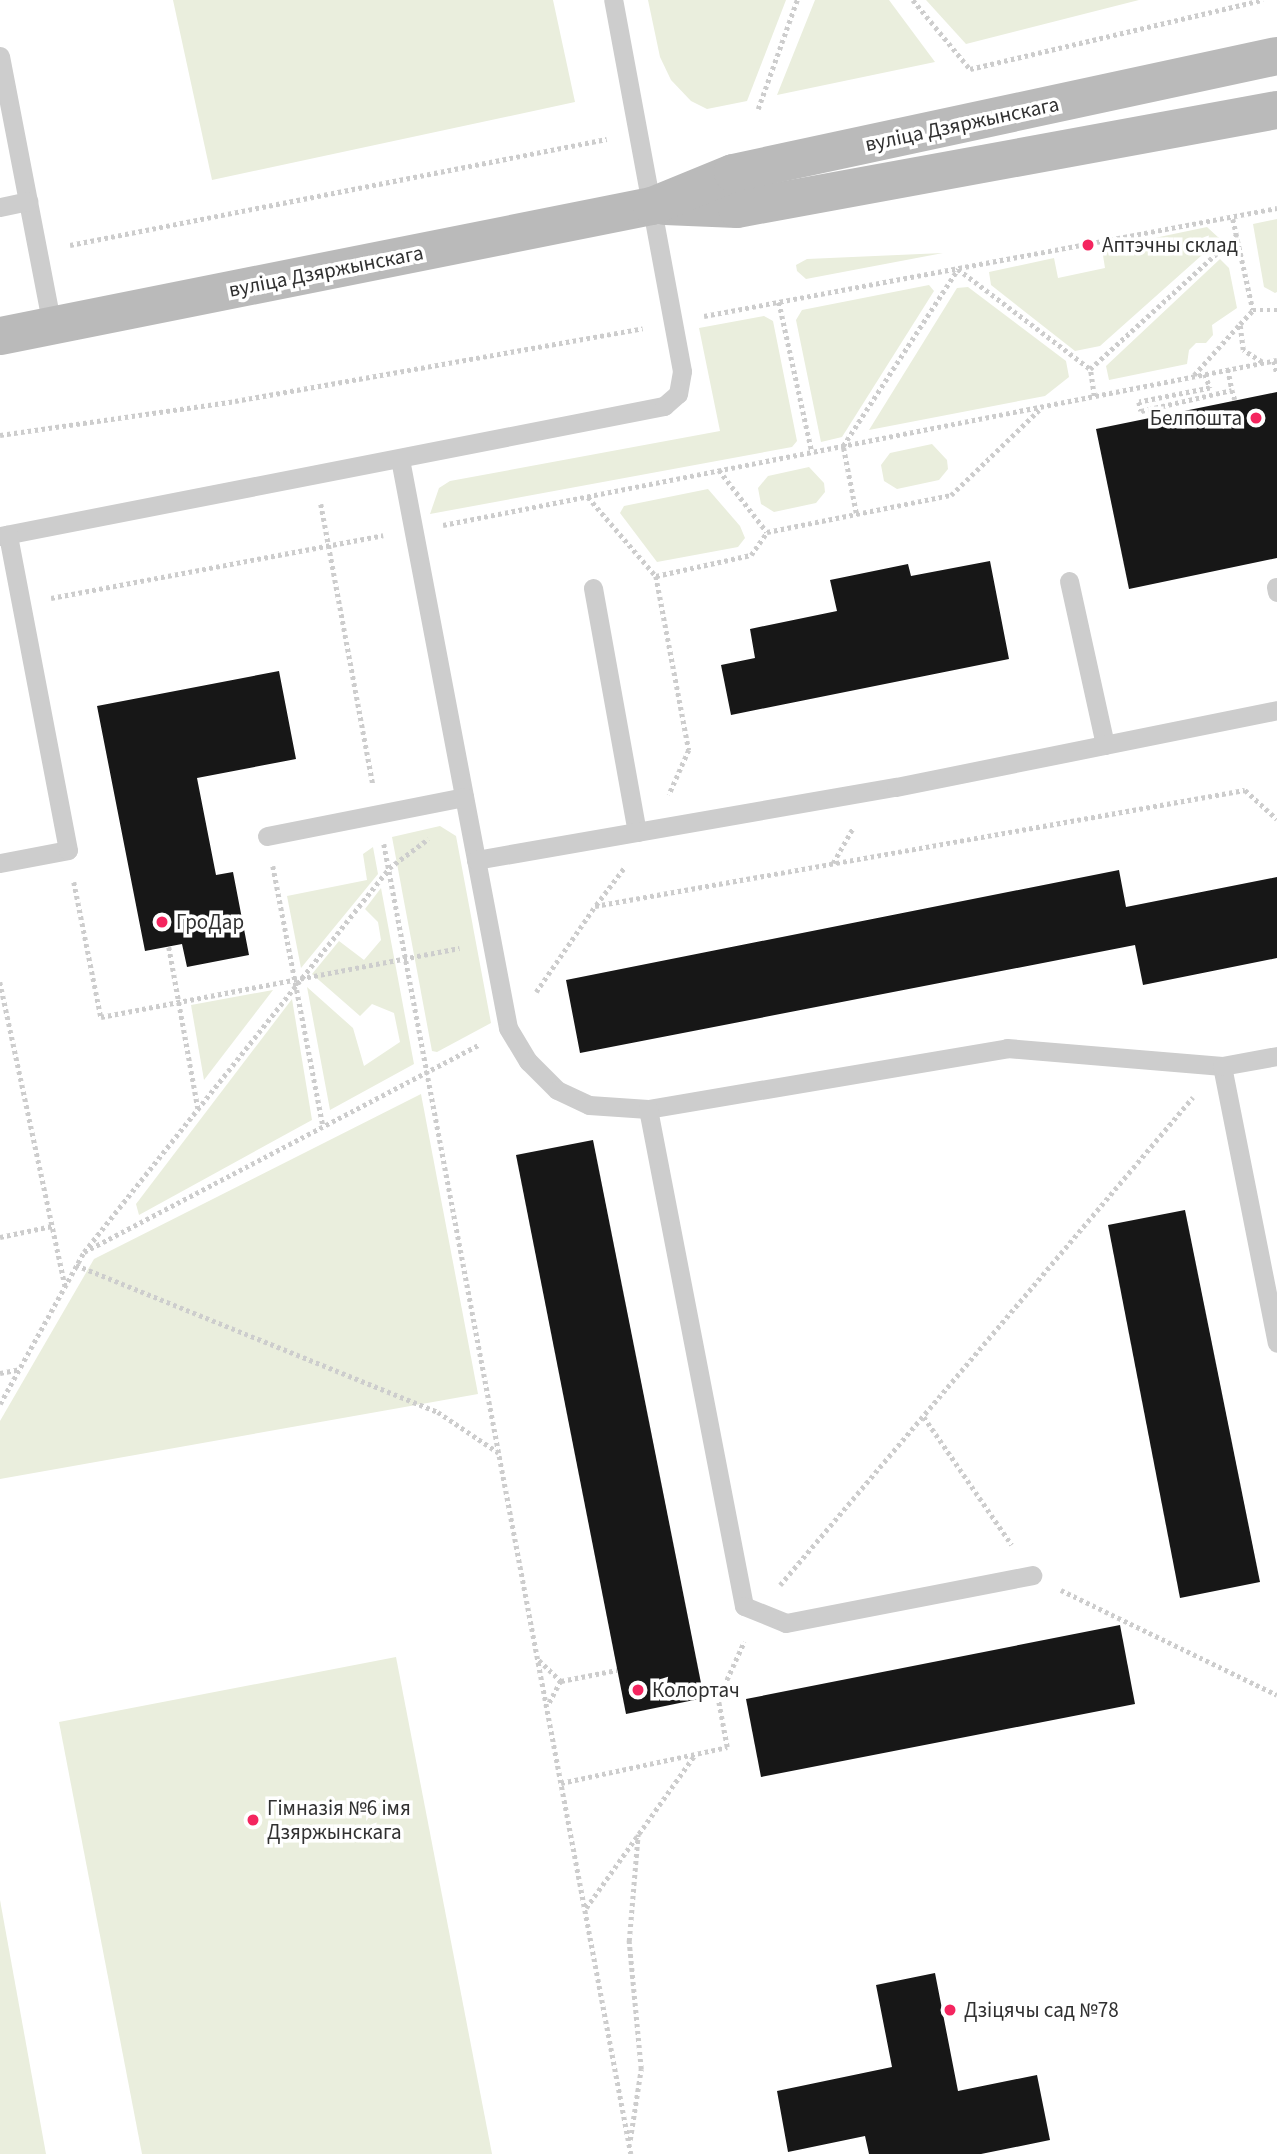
<!DOCTYPE html>
<html>
<head>
<meta charset="utf-8">
<style>
  body { margin:0 }
  #map { position:relative; width:1277px; height:2154px; overflow:hidden; background:#fff; font-family:"Source Sans 3",sans-serif }
  div>[style] { position:absolute }
  .green>* { inset:0; background:#eaeedd }
  .building>* { inset:0; background:#171717 }
  .path>* { height:4.5px; margin-top:-2.25px; transform-origin:0; background:repeating-linear-gradient(90deg,#cdcdcd 0 3.5px,transparent 0 7px) }
  .service>* { height:19px; margin:-9.5px; padding:0 9.5px; transform-origin:9.5px; border-radius:9.5px; background:#cdcdcd }
  .secondary>* { height:38px; margin:-19px; padding:0 19px; transform-origin:19px; border-radius:19px; background:#bababa }
  .dots>* { width:19px; height:19px; translate:-50% -50%; box-sizing:border-box; border:4px solid #fff; border-radius:50% }
  span { translate:-50% -50%; white-space:nowrap; text-align:center; line-height:1.15; -webkit-text-stroke:7px #fff; paint-order:stroke }
  .street-label { font-size:21px; color:#303030 }
  .poi-label { font-size:21px; color:#303030 }
  .left { translate:0 -50%; text-align:left }
  .right { translate:-100% -50%; text-align:right }
</style>
</head>
<body>
<div id="map">
  <div class="green">
    <i style="clip-path:polygon(173px 0,553px 0,575px 102px,212px 180px)"></i>
    <i style="clip-path:polygon(648px 0,786px 0,747px 101px,707px 109px,691px 101px,671px 80px,660px 57px)"></i>
    <i style="clip-path:polygon(815px 0,889px 0,935px 62px,777px 95px)"></i>
    <i style="clip-path:polygon(926px 0,1139px 0,966px 44px)"></i>
    <i style="clip-path:polygon(1277px 219px,1277px 292px,1275px 293px,1264px 287px,1253px 224px)"></i>
    <i style="clip-path:polygon(1207px 227px,1220px 239px,1100px 346px,1075px 351px,991px 285px,989px 272px,1054px 258px,1058px 278px,1105px 268px,1102px 249px)"></i>
    <i style="clip-path:polygon(943px 253px,806px 279px,797px 271px,796px 265px,807px 259px)"></i>
    <i style="clip-path:polygon(1220px 259px,1229px 268px,1237px 308px,1212px 325px,1213px 335px,1206px 343px,1196px 343px,1189px 350px,1187px 364px,1109px 380px,1106px 366px)"></i>
    <i style="clip-path:polygon(929px 285px,934px 291px,842px 437px,821px 442px,796px 320px,802px 310px)"></i>
    <i style="clip-path:polygon(968px 287px,1066px 361px,1069px 377px,1045px 396px,869px 430px,957px 288px)"></i>
    <i style="clip-path:polygon(764px 316px,773px 321px,797px 441px,792px 447px,430px 514px,439px 488px,450px 481px,720px 431px,699px 328px)"></i>
    <i style="clip-path:polygon(932px 444px,947px 460px,948px 469px,939px 480px,897px 489px,884px 481px,881px 465px,890px 453px)"></i>
    <i style="clip-path:polygon(809px 467px,824px 483px,825px 492px,816px 503px,774px 512px,761px 504px,758px 488px,768px 476px)"></i>
    <i style="clip-path:polygon(708px 489px,740px 526px,745px 538px,738px 547px,657px 562px,620px 513px,624px 506px)"></i>
    <i style="clip-path:polygon(440px 826px,456px 836px,491px 1023px,437px 1052px,432px 1051px,392px 837px)"></i>
    <i style="clip-path:polygon(373px 847px,378px 874px,301px 968px,287px 896px,367px 880px,363px 854px)"></i>
    <i style="clip-path:polygon(381px 888px,414px 1064px,330px 1110px,307px 987px,353px 1028px,364px 1066px,400px 1042px,394px 1013px,372px 1004px,360px 1016px,312px 974px,339px 941px,364px 960px,381px 940px,378px 922px,365px 909px)"></i>
    <i style="clip-path:polygon(273px 990px,204px 1080px,191px 1005px)"></i>
    <i style="clip-path:polygon(292px 999px,312px 1120px,139px 1215px,136px 1204px)"></i>
    <i style="clip-path:polygon(421px 1094px,478px 1394px,0 1479px,0 1421px,94px 1259px)"></i>
    <i style="clip-path:polygon(396px 1657px,492px 2154px,142px 2154px,59px 1722px)"></i>
    <i style="clip-path:polygon(0 1900px,46px 2154px,0 2154px)"></i>
  </div>
  <div class="building">
    <i style="clip-path:polygon(1277px 392px,1277px 558px,1129px 589px,1096px 429px)"></i>
    <i style="clip-path:polygon(990px 561px,1009px 659px,731px 715px,721px 665px,755px 658px,750px 629px,837px 611px,830px 580px,908px 564px,911px 576px)"></i>
    <i style="clip-path:polygon(279px 671px,296px 759px,197px 778px,216px 875px,233px 872px,249px 955px,187px 967px,182px 944px,145px 951px,97px 706px)"></i>
    <i style="clip-path:polygon(1119px 870px,1126px 907px,1277px 877px,1277px 958px,1143px 985px,1135px 945px,580px 1053px,566px 980px)"></i>
    <i style="clip-path:polygon(593px 1140px,704px 1698px,626px 1714px,516px 1155px)"></i>
    <i style="clip-path:polygon(1185px 1210px,1260px 1582px,1180px 1598px,1108px 1225px)"></i>
    <i style="clip-path:polygon(1120px 1625px,1135px 1704px,761px 1777px,746px 1699px)"></i>
    <i style="clip-path:polygon(935px 1973px,958px 2091px,1037px 2075px,1050px 2140px,981px 2154px,869px 2154px,865px 2136px,788px 2152px,777px 2091px,892px 2067px,876px 1985px)"></i>
  </div>
  <div class="path">
    <i style="left:913px;top:0;width:89px;rotate:50.4deg"></i>
    <i style="left:970px;top:69px;width:301px;rotate:-13.3deg"></i>
    <i style="left:758px;top:109px;width:116px;rotate:-70.3deg"></i>
    <i style="left:1233px;top:219px;width:93px;rotate:77.6deg"></i>
    <i style="left:70px;top:245px;width:547px;rotate:-11.17deg"></i>
    <i style="left:779px;top:302px;width:154px;rotate:77.6deg"></i>
    <i style="left:704px;top:316px;width:583px;rotate:-10.67deg"></i>
    <i style="left:1274px;top:361px;width:13px;rotate:77deg"></i>
    <i style="left:1262px;top:362px;width:22px;rotate:-148deg"></i>
    <i style="left:1243px;top:350px;width:26px;rotate:-97deg"></i>
    <i style="left:1240px;top:324px;width:19px;rotate:-47deg"></i>
    <i style="left:1253px;top:310px;width:24px"></i>
    <i style="left:1228px;top:369px;width:21px;rotate:79deg"></i>
    <i style="left:1205px;top:374px;width:15px;rotate:70deg"></i>
    <i style="left:1210px;top:388px;width:72px;rotate:168.8deg"></i>
    <i style="left:1139px;top:402px;width:9px;rotate:77deg"></i>
    <i style="left:1141px;top:411px;width:93px;rotate:-13deg"></i>
    <i style="left:1232px;top:390px;width:10px;rotate:73deg"></i>
    <i style="left:1194px;top:375px;width:69px;rotate:-48deg"></i>
    <i style="left:1094px;top:396px;width:27px;rotate:-98deg"></i>
    <i style="left:1090px;top:369px;width:199px;rotate:-42.4deg"></i>
    <i style="left:0;top:435px;width:237px;rotate:-8.2deg"></i>
    <i style="left:235px;top:401px;width:414px;rotate:-10.1deg"></i>
    <i style="left:719px;top:470px;width:78px;rotate:52.3deg"></i>
    <i style="left:588px;top:497px;width:104px;rotate:49.3deg"></i>
    <i style="left:656px;top:576px;width:177px;rotate:79.3deg"></i>
    <i style="left:689px;top:750px;width:49px;rotate:114deg"></i>
    <i style="left:321px;top:504px;width:285px;rotate:79.5deg"></i>
    <i style="left:856px;top:513px;width:68px;rotate:-101deg"></i>
    <i style="left:843px;top:446px;width:211px;rotate:-57deg"></i>
    <i style="left:958px;top:269px;width:166px;rotate:37.1deg"></i>
    <i style="left:443px;top:525px;width:850px;rotate:-11.19deg"></i>
    <i style="left:656px;top:576px;width:97px;rotate:-12.5deg"></i>
    <i style="left:751px;top:555px;width:28px;rotate:-55deg"></i>
    <i style="left:767px;top:532px;width:188px;rotate:-11.4deg"></i>
    <i style="left:951px;top:495px;width:124px;rotate:-44deg"></i>
    <i style="left:51px;top:598px;width:338px;rotate:-10.7deg"></i>
    <i style="left:384px;top:844px;width:1333px;rotate:79.32deg"></i>
    <i style="left:833px;top:863px;width:40px;rotate:-60.3deg"></i>
    <i style="left:273px;top:866px;width:265px;rotate:79.1deg"></i>
    <i style="left:74px;top:882px;width:138px;rotate:78.7deg"></i>
    <i style="left:101px;top:1017px;width:365px;rotate:-10.9deg"></i>
    <i style="left:596px;top:905px;width:46px;rotate:-52.9deg"></i>
    <i style="left:169px;top:947px;width:164px;rotate:79.8deg"></i>
    <i style="left:0;top:982px;width:311px;rotate:77.9deg"></i>
    <i style="left:536px;top:992px;width:104px;rotate:-55.5deg"></i>
    <i style="left:595px;top:906px;width:660px;rotate:-10.12deg"></i>
    <i style="left:1245px;top:790px;width:43px;rotate:42.2deg"></i>
    <i style="left:0;top:1237px;width:53px;rotate:-11.9deg"></i>
    <i style="left:84px;top:1252px;width:447px;rotate:-27.7deg"></i>
    <i style="left:76px;top:1265px;width:391px;rotate:22.1deg"></i>
    <i style="left:438px;top:1412px;width:73px;rotate:33.9deg"></i>
    <i style="left:0;top:1373px;width:20px;rotate:-11deg"></i>
    <i style="left:0;top:1404px;width:174px;rotate:-61.1deg"></i>
    <i style="left:84px;top:1252px;width:490px;rotate:-51.5deg"></i>
    <i style="left:389px;top:868px;width:49px;rotate:-36.6deg"></i>
    <i style="left:924px;top:1417px;width:155px;rotate:55.5deg"></i>
    <i style="left:780px;top:1585px;width:639px;rotate:-49.76deg"></i>
    <i style="left:1061px;top:1590px;width:240px;rotate:25.9deg"></i>
    <i style="left:539px;top:1660px;width:30px;rotate:44deg"></i>
    <i style="left:561px;top:1681px;width:27px;rotate:118deg"></i>
    <i style="left:561px;top:1681px;width:57px;rotate:-11.1deg"></i>
    <i style="left:561px;top:1783px;width:170px;rotate:-12.2deg"></i>
    <i style="left:727px;top:1747px;width:49px;rotate:-100.6deg"></i>
    <i style="left:718px;top:1699px;width:63px;rotate:-65.5deg"></i>
    <i style="left:586px;top:1908px;width:186px;rotate:-54.6deg"></i>
    <i style="left:630px;top:2140px;width:72px;rotate:-81.2deg"></i>
    <i style="left:641px;top:2069px;width:129px;rotate:-95.4deg"></i>
    <i style="left:629px;top:1941px;width:107px;rotate:-85.2deg"></i>
  </div>
  <div class="service">
    <i style="left:0;top:56px;width:274px;rotate:79.1deg"></i>
    <i style="left:0;top:207px;width:29px;rotate:-12deg"></i>
    <i style="left:400px;top:459px;width:579px;rotate:79.25deg"></i>
    <i style="left:508px;top:1028px;width:39px;rotate:59deg"></i>
    <i style="left:528px;top:1061px;width:41px;rotate:45deg"></i>
    <i style="left:557px;top:1090px;width:35px;rotate:25deg"></i>
    <i style="left:589px;top:1105px;width:59px;rotate:3.9deg"></i>
    <i style="left:648px;top:1109px;width:364px;rotate:-9.6deg"></i>
    <i style="left:1007px;top:1048px;width:216px;rotate:4.8deg"></i>
    <i style="left:1222px;top:1066px;width:282px;rotate:78.8deg"></i>
    <i style="left:0;top:536px;width:677px;rotate:-11.08deg"></i>
    <i style="left:664px;top:406px;width:18px;rotate:-41deg"></i>
    <i style="left:678px;top:394px;width:23px;rotate:-80deg"></i>
    <i style="left:682px;top:371px;width:377px;rotate:-100.5deg"></i>
    <i style="left:1069px;top:581px;width:168px;rotate:77.6deg"></i>
    <i style="left:1276px;top:587px;width:5px;rotate:79deg"></i>
    <i style="left:593px;top:588px;width:248px;rotate:79.8deg"></i>
    <i style="left:267px;top:836px;width:201px;rotate:-11.2deg"></i>
    <i style="left:476px;top:860px;width:426px;rotate:-9.9deg"></i>
    <i style="left:896px;top:787px;width:389px;rotate:-11.4deg"></i>
    <i style="left:0;top:863px;width:69px;rotate:-10.8deg"></i>
    <i style="left:68px;top:850px;width:321px;rotate:-100.8deg"></i>
    <i style="left:1222px;top:1066px;width:56px;rotate:-10.3deg"></i>
    <i style="left:648px;top:1109px;width:506px;rotate:79.07deg"></i>
    <i style="left:744px;top:1606px;width:45px;rotate:22deg"></i>
    <i style="left:786px;top:1623px;width:251px;rotate:-11deg"></i>
  </div>
  <div class="secondary">
    <i style="left:665px;top:206px;width:72px;rotate:2.4deg"></i>
    <i style="left:737px;top:209px;width:549px;rotate:-10.39deg"></i>
    <i style="left:0;top:336px;width:665px;rotate:-11.28deg"></i>
    <i style="left:652px;top:206px;width:87px;rotate:-22.2deg"></i>
    <i style="left:733px;top:173px;width:556px;rotate:-12.14deg"></i>
  </div>
  <div class="dots">
    <i style="left:1088px;top:245px;background:#f4255f"></i>
    <i style="left:1256px;top:418px;background:#f4255f"></i>
    <i style="left:162px;top:922px;background:#f4255f"></i>
    <i style="left:638px;top:1690px;background:#f4255f"></i>
    <i style="left:253px;top:1820px;background:#f4255f"></i>
    <i style="left:950px;top:2010px;background:#f4255f"></i>
  </div>
  <div class="street-label">
    <span style="left:962px;top:124px;rotate:-12deg">вуліца Дзяржынскага</span>
    <span style="left:326px;top:271px;rotate:-11deg">вуліца Дзяржынскага</span>
  </div>
  <div class="poi-label">
    <span class="left" style="left:1102px;top:245px">Аптэчны склад</span>
    <span class="right" style="left:1242px;top:418px">Белпошта</span>
    <span class="left" style="left:176px;top:922px">ГроДар</span>
    <span class="left" style="left:652px;top:1690px">Колортач</span>
    <span class="left" style="left:267px;top:1820px">Гімназія №6 імя<br>Дзяржынскага</span>
    <span class="left" style="left:964px;top:2010px">Дзіцячы сад №78</span>
  </div>
</div>
</body>
</html>
